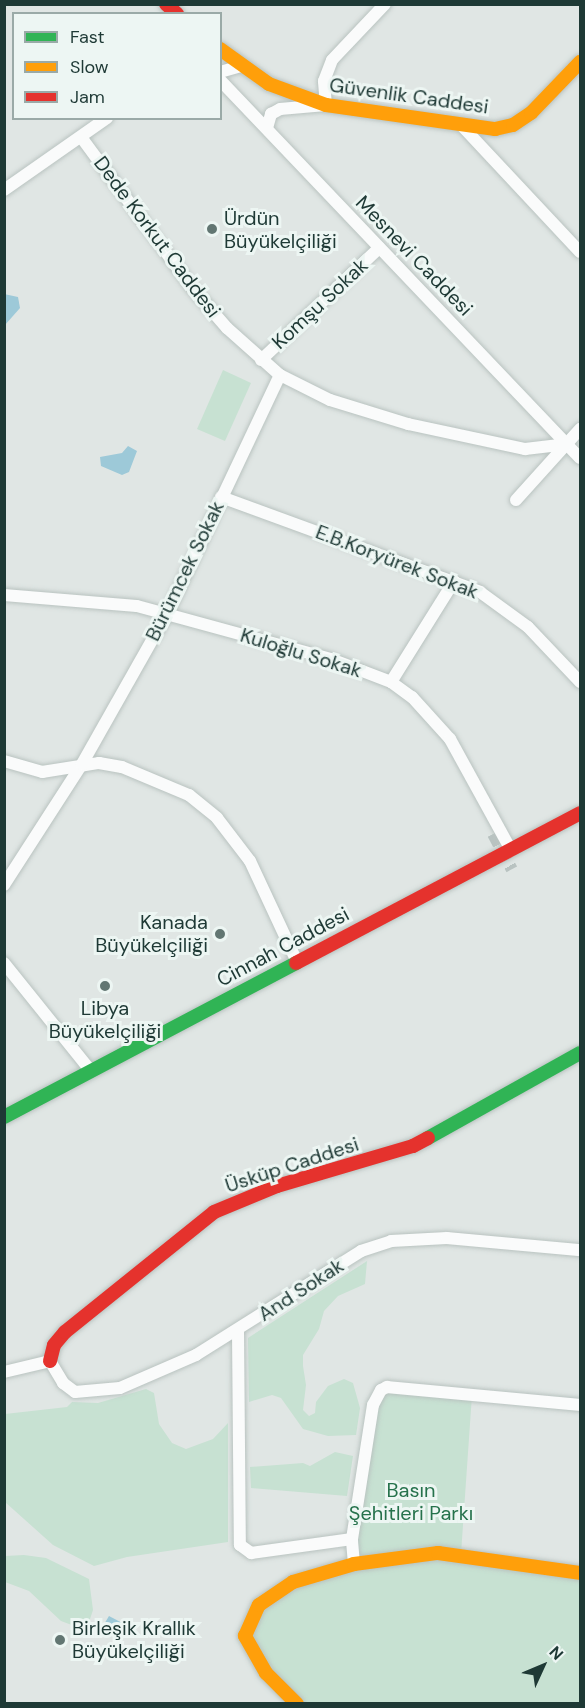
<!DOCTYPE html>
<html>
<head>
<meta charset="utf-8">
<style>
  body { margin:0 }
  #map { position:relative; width:585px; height:1708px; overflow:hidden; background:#e0e6e4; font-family:"DM Sans",sans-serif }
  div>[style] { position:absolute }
  .green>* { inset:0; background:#c7e1d2 }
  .water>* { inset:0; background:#9dc9d8 }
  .street-tunnel>* { height:12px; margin-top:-6px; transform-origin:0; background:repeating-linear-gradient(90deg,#b9c3c1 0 12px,transparent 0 18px) }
  .roads { filter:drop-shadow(0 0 2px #b9c3c0) drop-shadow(0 0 2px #b9c3c0) }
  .street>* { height:12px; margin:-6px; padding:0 6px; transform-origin:6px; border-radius:6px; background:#fafbfb }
  .fast>* { height:14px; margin:-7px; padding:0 7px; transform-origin:7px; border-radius:7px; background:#30b455 }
  .slow>* { height:14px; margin:-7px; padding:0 7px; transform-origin:7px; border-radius:7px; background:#ff9f0a }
  .jam>* { height:14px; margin:-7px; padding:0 7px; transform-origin:7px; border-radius:7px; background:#e5322d }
  .dots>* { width:16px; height:16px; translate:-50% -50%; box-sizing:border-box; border:3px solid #edf6f3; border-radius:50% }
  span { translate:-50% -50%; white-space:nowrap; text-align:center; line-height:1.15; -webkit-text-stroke:6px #edf6f3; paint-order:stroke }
  .street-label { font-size:20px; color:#1e3935 }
  .poi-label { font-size:20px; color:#1e3935 }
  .left { translate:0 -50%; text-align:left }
  .right { translate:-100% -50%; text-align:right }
  .park-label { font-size:20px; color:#26724c }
  .frame { position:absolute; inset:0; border:6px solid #1e3935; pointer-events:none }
  .legend { position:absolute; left:12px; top:12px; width:210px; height:108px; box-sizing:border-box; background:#edf6f3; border:2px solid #9aaaa7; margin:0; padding:8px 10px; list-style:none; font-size:18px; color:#1e3935 }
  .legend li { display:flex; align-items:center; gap:12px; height:30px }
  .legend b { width:30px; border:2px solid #9aaaa7 }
  .north { position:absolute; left:513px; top:1636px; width:60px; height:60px; -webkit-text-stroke:4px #edf6f3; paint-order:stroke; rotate:46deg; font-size:16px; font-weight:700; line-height:24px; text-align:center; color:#1e3935 }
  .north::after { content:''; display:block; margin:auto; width:21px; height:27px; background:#1e3935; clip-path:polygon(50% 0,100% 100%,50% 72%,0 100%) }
</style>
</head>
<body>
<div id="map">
  <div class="green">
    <i style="clip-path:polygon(223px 370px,251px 383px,225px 441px,197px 429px)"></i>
    <i style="clip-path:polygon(367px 1261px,365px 1284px,338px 1296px,324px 1311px,319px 1329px,303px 1355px,303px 1366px,306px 1385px,303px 1410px,309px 1416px,315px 1413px,316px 1402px,328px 1386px,344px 1379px,353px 1383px,360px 1408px,356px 1435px,328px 1436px,303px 1429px,281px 1398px,272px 1395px,249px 1402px,248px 1338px)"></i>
    <i style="clip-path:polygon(146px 1389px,154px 1393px,159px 1424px,172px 1443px,186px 1449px,213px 1439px,228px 1423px,228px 1542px,127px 1557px,94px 1566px,53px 1545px,5px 1502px,5px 1414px,67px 1407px,72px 1402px,98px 1403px)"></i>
    <i style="clip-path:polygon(381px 1390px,472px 1395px,461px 1554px,580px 1573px,580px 1703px,297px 1703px,266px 1673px,247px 1624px,259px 1605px,354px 1564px)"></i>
    <i style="clip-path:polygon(335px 1452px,353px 1456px,347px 1496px,251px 1488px,250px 1467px,303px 1463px,310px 1466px)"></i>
    <i style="clip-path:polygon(24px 1555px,46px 1558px,89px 1579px,93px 1610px,88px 1625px,77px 1627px,61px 1621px,29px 1591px,5px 1582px,5px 1556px)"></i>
  </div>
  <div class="water">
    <i style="clip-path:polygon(4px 294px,18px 297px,20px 308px,5px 325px)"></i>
    <i style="clip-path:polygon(128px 446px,137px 451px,129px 472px,122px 475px,101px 466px,100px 457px,122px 453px)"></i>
    <i style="clip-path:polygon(109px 1616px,128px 1626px,123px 1637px,103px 1626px)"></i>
  </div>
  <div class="street-tunnel">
    <i style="left:493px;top:834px;width:40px;rotate:62deg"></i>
  </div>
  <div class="roads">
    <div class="street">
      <i style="left:220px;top:72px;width:22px;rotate:-16deg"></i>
      <i style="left:220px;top:80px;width:522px;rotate:46.4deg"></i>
      <i style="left:463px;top:127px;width:171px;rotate:46.9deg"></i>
      <i style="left:267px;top:128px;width:15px;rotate:-74deg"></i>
      <i style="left:271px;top:114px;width:10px;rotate:-29deg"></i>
      <i style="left:280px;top:109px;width:46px;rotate:-5deg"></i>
      <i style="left:326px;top:105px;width:24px;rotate:-95deg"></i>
      <i style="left:324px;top:81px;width:22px;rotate:-69deg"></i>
      <i style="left:332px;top:60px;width:77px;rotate:-46.6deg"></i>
      <i style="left:81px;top:137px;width:189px;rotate:53.6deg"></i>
      <i style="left:193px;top:289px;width:52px;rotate:48.9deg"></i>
      <i style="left:227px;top:328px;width:71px;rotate:41.6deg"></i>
      <i style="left:280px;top:375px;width:56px;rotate:26.6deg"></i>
      <i style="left:330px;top:400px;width:82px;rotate:17.1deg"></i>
      <i style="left:408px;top:424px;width:120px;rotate:12.1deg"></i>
      <i style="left:525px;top:449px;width:43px;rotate:-6.6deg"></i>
      <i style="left:4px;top:190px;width:126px;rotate:-35deg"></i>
      <i style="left:261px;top:360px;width:163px;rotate:-43.5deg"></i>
      <i style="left:221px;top:497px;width:276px;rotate:20.1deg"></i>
      <i style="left:480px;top:592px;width:59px;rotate:36.1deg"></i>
      <i style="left:528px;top:627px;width:76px;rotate:46.6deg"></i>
      <i style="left:516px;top:500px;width:96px;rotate:-48deg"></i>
      <i style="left:4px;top:595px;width:133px;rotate:4.7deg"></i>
      <i style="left:137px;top:606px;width:201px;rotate:15.3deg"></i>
      <i style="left:331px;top:659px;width:64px;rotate:21deg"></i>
      <i style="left:391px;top:682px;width:26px;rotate:36deg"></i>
      <i style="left:412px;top:697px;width:57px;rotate:47.9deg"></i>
      <i style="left:450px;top:739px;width:127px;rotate:61.2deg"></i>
      <i style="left:391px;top:682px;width:119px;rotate:-58deg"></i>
      <i style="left:4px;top:761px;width:40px;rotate:16deg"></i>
      <i style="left:42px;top:772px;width:58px;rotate:-9deg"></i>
      <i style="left:99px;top:763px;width:23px;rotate:10deg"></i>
      <i style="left:122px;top:767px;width:73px;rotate:22.7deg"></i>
      <i style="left:189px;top:795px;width:36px;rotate:39deg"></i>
      <i style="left:217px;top:818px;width:54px;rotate:52.5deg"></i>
      <i style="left:250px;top:861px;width:111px;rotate:65deg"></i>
      <i style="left:4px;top:885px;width:144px;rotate:-57.2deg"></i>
      <i style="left:82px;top:764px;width:172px;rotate:-60.5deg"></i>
      <i style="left:167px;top:614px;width:264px;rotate:-64.7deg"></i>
      <i style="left:4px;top:963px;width:137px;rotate:51.2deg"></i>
      <i style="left:238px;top:1332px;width:213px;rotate:89.5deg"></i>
      <i style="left:240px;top:1545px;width:14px;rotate:36deg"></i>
      <i style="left:251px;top:1553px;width:102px;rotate:-7.9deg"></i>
      <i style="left:4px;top:1372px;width:47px;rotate:-13.4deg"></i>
      <i style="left:50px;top:1361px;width:26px;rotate:59deg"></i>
      <i style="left:63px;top:1383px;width:15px;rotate:37deg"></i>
      <i style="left:75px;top:1392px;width:45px;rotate:-5.1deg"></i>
      <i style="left:120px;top:1388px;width:83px;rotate:-23.5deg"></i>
      <i style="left:196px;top:1355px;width:195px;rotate:-32.2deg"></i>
      <i style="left:361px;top:1251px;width:32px;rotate:-18deg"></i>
      <i style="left:391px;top:1241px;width:56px;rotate:-3.1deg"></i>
      <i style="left:447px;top:1238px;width:134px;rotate:5.2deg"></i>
      <i style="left:354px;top:1564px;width:25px;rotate:-95deg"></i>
      <i style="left:352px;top:1539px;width:136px;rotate:-81.1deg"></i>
      <i style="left:373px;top:1405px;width:17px;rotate:-62deg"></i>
      <i style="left:381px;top:1390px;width:7px;rotate:-27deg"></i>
      <i style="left:387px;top:1387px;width:194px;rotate:5.3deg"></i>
    </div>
    <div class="fast">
      <i style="left:4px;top:1117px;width:330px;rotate:-27.8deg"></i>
      <i style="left:428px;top:1138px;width:174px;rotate:-29.2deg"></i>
    </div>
    <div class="slow">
      <i style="left:220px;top:49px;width:60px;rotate:35.5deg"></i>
      <i style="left:269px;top:84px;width:61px;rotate:20.2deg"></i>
      <i style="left:326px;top:105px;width:171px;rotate:8.1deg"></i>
      <i style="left:495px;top:129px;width:18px;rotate:-13deg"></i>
      <i style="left:513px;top:125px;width:22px;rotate:-34deg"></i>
      <i style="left:531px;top:113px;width:71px;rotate:-46.1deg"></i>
      <i style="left:297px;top:1704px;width:44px;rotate:-135deg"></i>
      <i style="left:266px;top:1673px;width:43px;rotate:-119.6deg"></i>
      <i style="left:245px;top:1636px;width:34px;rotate:-66deg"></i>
      <i style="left:259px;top:1605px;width:41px;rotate:-34.1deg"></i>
      <i style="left:293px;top:1582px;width:64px;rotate:-16.4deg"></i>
      <i style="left:354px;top:1564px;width:85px;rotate:-7.5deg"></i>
      <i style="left:438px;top:1553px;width:143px;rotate:8deg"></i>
    </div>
    <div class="jam">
      <i style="left:166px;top:4px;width:15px;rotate:42deg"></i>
      <i style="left:296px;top:963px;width:321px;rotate:-27.8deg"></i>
      <i style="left:50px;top:1361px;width:16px;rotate:-76deg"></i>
      <i style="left:54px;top:1345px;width:17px;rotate:-50deg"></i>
      <i style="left:65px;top:1332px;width:191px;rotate:-38.8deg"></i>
      <i style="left:214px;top:1212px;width:68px;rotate:-22.4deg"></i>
      <i style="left:277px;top:1186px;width:142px;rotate:-16.4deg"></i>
      <i style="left:413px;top:1146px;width:17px;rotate:-28deg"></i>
    </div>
  </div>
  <div class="dots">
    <i style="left:212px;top:229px;background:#627672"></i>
    <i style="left:220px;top:934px;background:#627672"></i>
    <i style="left:105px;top:986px;background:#627672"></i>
    <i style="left:60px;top:1640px;background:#627672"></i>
  </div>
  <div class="street-label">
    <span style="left:409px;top:96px;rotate:8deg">Güvenlik Caddesi</span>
    <span style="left:157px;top:237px;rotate:53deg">Dede Korkut Caddesi</span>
    <span style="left:414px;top:256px;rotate:46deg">Mesnevi Caddesi</span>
    <span style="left:320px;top:304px;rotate:-43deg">Komşu Sokak</span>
    <span style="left:397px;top:562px;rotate:21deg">E.B.Koryürek Sokak</span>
    <span style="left:185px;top:571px;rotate:-64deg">Bürümcek Sokak</span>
    <span style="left:301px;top:653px;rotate:17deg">Kuloğlu Sokak</span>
    <span style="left:283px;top:947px;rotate:-28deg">Cinnah Caddesi</span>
    <span style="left:292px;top:1165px;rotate:-18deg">Üsküp Caddesi</span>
    <span style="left:301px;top:1290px;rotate:-33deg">And Sokak</span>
  </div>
  <div class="poi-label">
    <span class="left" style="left:224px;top:230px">Ürdün<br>Büyükelçiliği</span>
    <span class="right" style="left:208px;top:934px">Kanada<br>Büyükelçiliği</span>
    <span style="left:105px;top:1020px">Libya<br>Büyükelçiliği</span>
    <span class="left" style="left:72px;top:1640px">Birleşik Krallık<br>Büyükelçiliği</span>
  </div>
  <div class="park-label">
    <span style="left:411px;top:1502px">Basın<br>Şehitleri Parkı</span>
  </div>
  <div class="frame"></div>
  <ul class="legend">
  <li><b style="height:8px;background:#30b455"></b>Fast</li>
  <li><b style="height:8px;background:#ff9f0a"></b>Slow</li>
  <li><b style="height:8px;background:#e5322d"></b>Jam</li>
  </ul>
  <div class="north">N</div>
</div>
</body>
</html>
